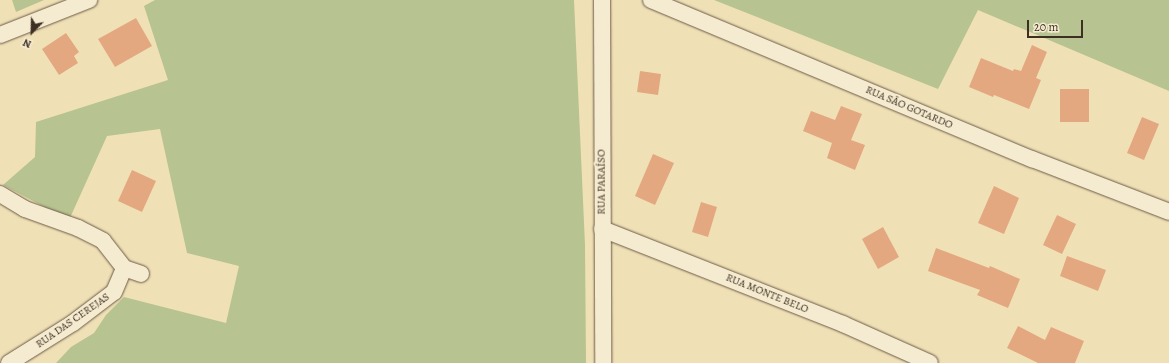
<!DOCTYPE html>
<html>
<head>
<meta charset="utf-8">
<style>
  body { margin:0 }
  #map { position:relative; width:1169px; height:363px; overflow:hidden; background:#f0e0b6; font-family:Alegreya,serif }
  div>[style] { position:absolute }
  .green>* { inset:0; background:#b7c390 }
  .building>* { inset:0; background:#e4a880 }
  .roads { filter:drop-shadow(0 0 1px #6a5b46) drop-shadow(0 0 1px #6a5b46) }
  .street>* { height:16px; margin:-8px; padding:0 8px; transform-origin:8px; border-radius:8px; background:#f5ebd0 }
  span { translate:-50% -50%; white-space:nowrap; text-align:center; line-height:1.15; -webkit-text-stroke:4px #f5ebd0; paint-order:stroke }
  .street-label { font-size:11px; color:#3d2f21 }
  .north { position:absolute; left:12px; top:12px; width:40px; height:40px; -webkit-text-stroke:3px #f5ebd0; paint-order:stroke; rotate:203deg; font-size:11px; font-weight:700; line-height:16px; text-align:center; color:#3d2f21 }
  .north::after { content:''; display:block; margin:auto; width:14px; height:18px; background:#3d2f21; clip-path:polygon(50% 0,100% 100%,50% 72%,0 100%) }
  .scale { position:absolute; left:1027px; top:20px; width:56px; height:18px; box-sizing:border-box; border:2px solid #3d2f21; border-top:0; padding-left:5px; font-size:12px; line-height:14px; white-space:nowrap; color:#3d2f21; -webkit-text-stroke:3px #f5ebd0; paint-order:stroke }
</style>
</head>
<body>
<div id="map">
  <div class="green">
    <i style="clip-path:polygon(12px 0,44px 0,16px 12px)"></i>
    <i style="clip-path:polygon(155px 0,574px 0,585px 245px,586px 363px,56px 363px,71px 347px,94px 333px,106px 315px,124px 297px,226px 323px,239px 266px,187px 253px,160px 129px,107px 136px,69px 220px,3px 185px,35px 157px,36px 122px,168px 80px,144px 6px)"></i>
    <i style="clip-path:polygon(714px 0,1169px 0,1169px 91px,978px 10px,938px 89px)"></i>
  </div>
  <div class="building">
    <i style="clip-path:polygon(136px 18px,152px 46px,115px 67px,98px 39px)"></i>
    <i style="clip-path:polygon(66px 33px,79px 52px,74px 56px,78px 63px,59px 75px,42px 49px)"></i>
    <i style="clip-path:polygon(1032px 45px,1047px 52px,1036px 78px,1041px 80px,1029px 109px,994px 95px,993px 97px,969px 87px,981px 58px,1013px 71px,1014px 69px,1021px 71px)"></i>
    <i style="clip-path:polygon(640px 71px,661px 74px,658px 95px,637px 92px)"></i>
    <i style="clip-path:polygon(1060px 89px,1089px 89px,1089px 122px,1060px 122px)"></i>
    <i style="clip-path:polygon(841px 106px,862px 114px,851px 140px,865px 145px,855px 170px,827px 158px,832px 143px,803px 131px,811px 111px,835px 120px)"></i>
    <i style="clip-path:polygon(1142px 117px,1159px 124px,1144px 160px,1127px 153px)"></i>
    <i style="clip-path:polygon(653px 154px,674px 163px,655px 205px,635px 196px)"></i>
    <i style="clip-path:polygon(132px 170px,156px 181px,142px 212px,118px 201px)"></i>
    <i style="clip-path:polygon(994px 186px,1019px 198px,1004px 234px,978px 223px)"></i>
    <i style="clip-path:polygon(701px 202px,717px 207px,708px 237px,692px 232px)"></i>
    <i style="clip-path:polygon(1057px 215px,1076px 224px,1062px 254px,1043px 245px)"></i>
    <i style="clip-path:polygon(883px 227px,899px 257px,878px 269px,862px 239px)"></i>
    <i style="clip-path:polygon(936px 248px,989px 268px,990px 266px,1020px 279px,1008px 308px,977px 295px,980px 290px,928px 271px)"></i>
    <i style="clip-path:polygon(1067px 256px,1106px 270px,1098px 291px,1060px 276px)"></i>
    <i style="clip-path:polygon(1018px 326px,1045px 340px,1051px 327px,1084px 341px,1075px 363px,1038px 363px,1007px 348px)"></i>
  </div>
  <div class="roads">
    <div class="street">
      <i style="left:602px;top:0;width:363px;rotate:89.8deg"></i>
      <i style="left:651px;top:0;width:413px;rotate:22.7deg"></i>
      <i style="left:1032px;top:159px;width:147px;rotate:21.1deg"></i>
      <i style="left:0;top:35px;width:96px;rotate:-21.5deg"></i>
      <i style="left:0;top:194px;width:29px;rotate:31deg"></i>
      <i style="left:25px;top:209px;width:56px;rotate:19.7deg"></i>
      <i style="left:78px;top:228px;width:28px;rotate:27deg"></i>
      <i style="left:103px;top:241px;width:34px;rotate:52deg"></i>
      <i style="left:124px;top:268px;width:18px;rotate:19deg"></i>
      <i style="left:602px;top:229px;width:259px;rotate:21.5deg"></i>
      <i style="left:843px;top:324px;width:95px;rotate:24.1deg"></i>
      <i style="left:9px;top:363px;width:75px;rotate:-32deg"></i>
      <i style="left:73px;top:323px;width:51px;rotate:-37.1deg"></i>
      <i style="left:114px;top:292px;width:26px;rotate:-67deg"></i>
    </div>
  </div>
  <div class="street-label">
    <span style="left:909px;top:108px;rotate:23deg">RUA SÃO GOTARDO</span>
    <span style="left:602px;top:182px;rotate:-90deg">RUA PARAÍSO</span>
    <span style="left:767px;top:294px;rotate:22deg">RUA MONTE BELO</span>
    <span style="left:73px;top:321px;rotate:-35deg">RUA DAS CEREJAS</span>
  </div>
  <div class="north">N</div>
  <div class="scale">20 m</div>
</div>
</body>
</html>
